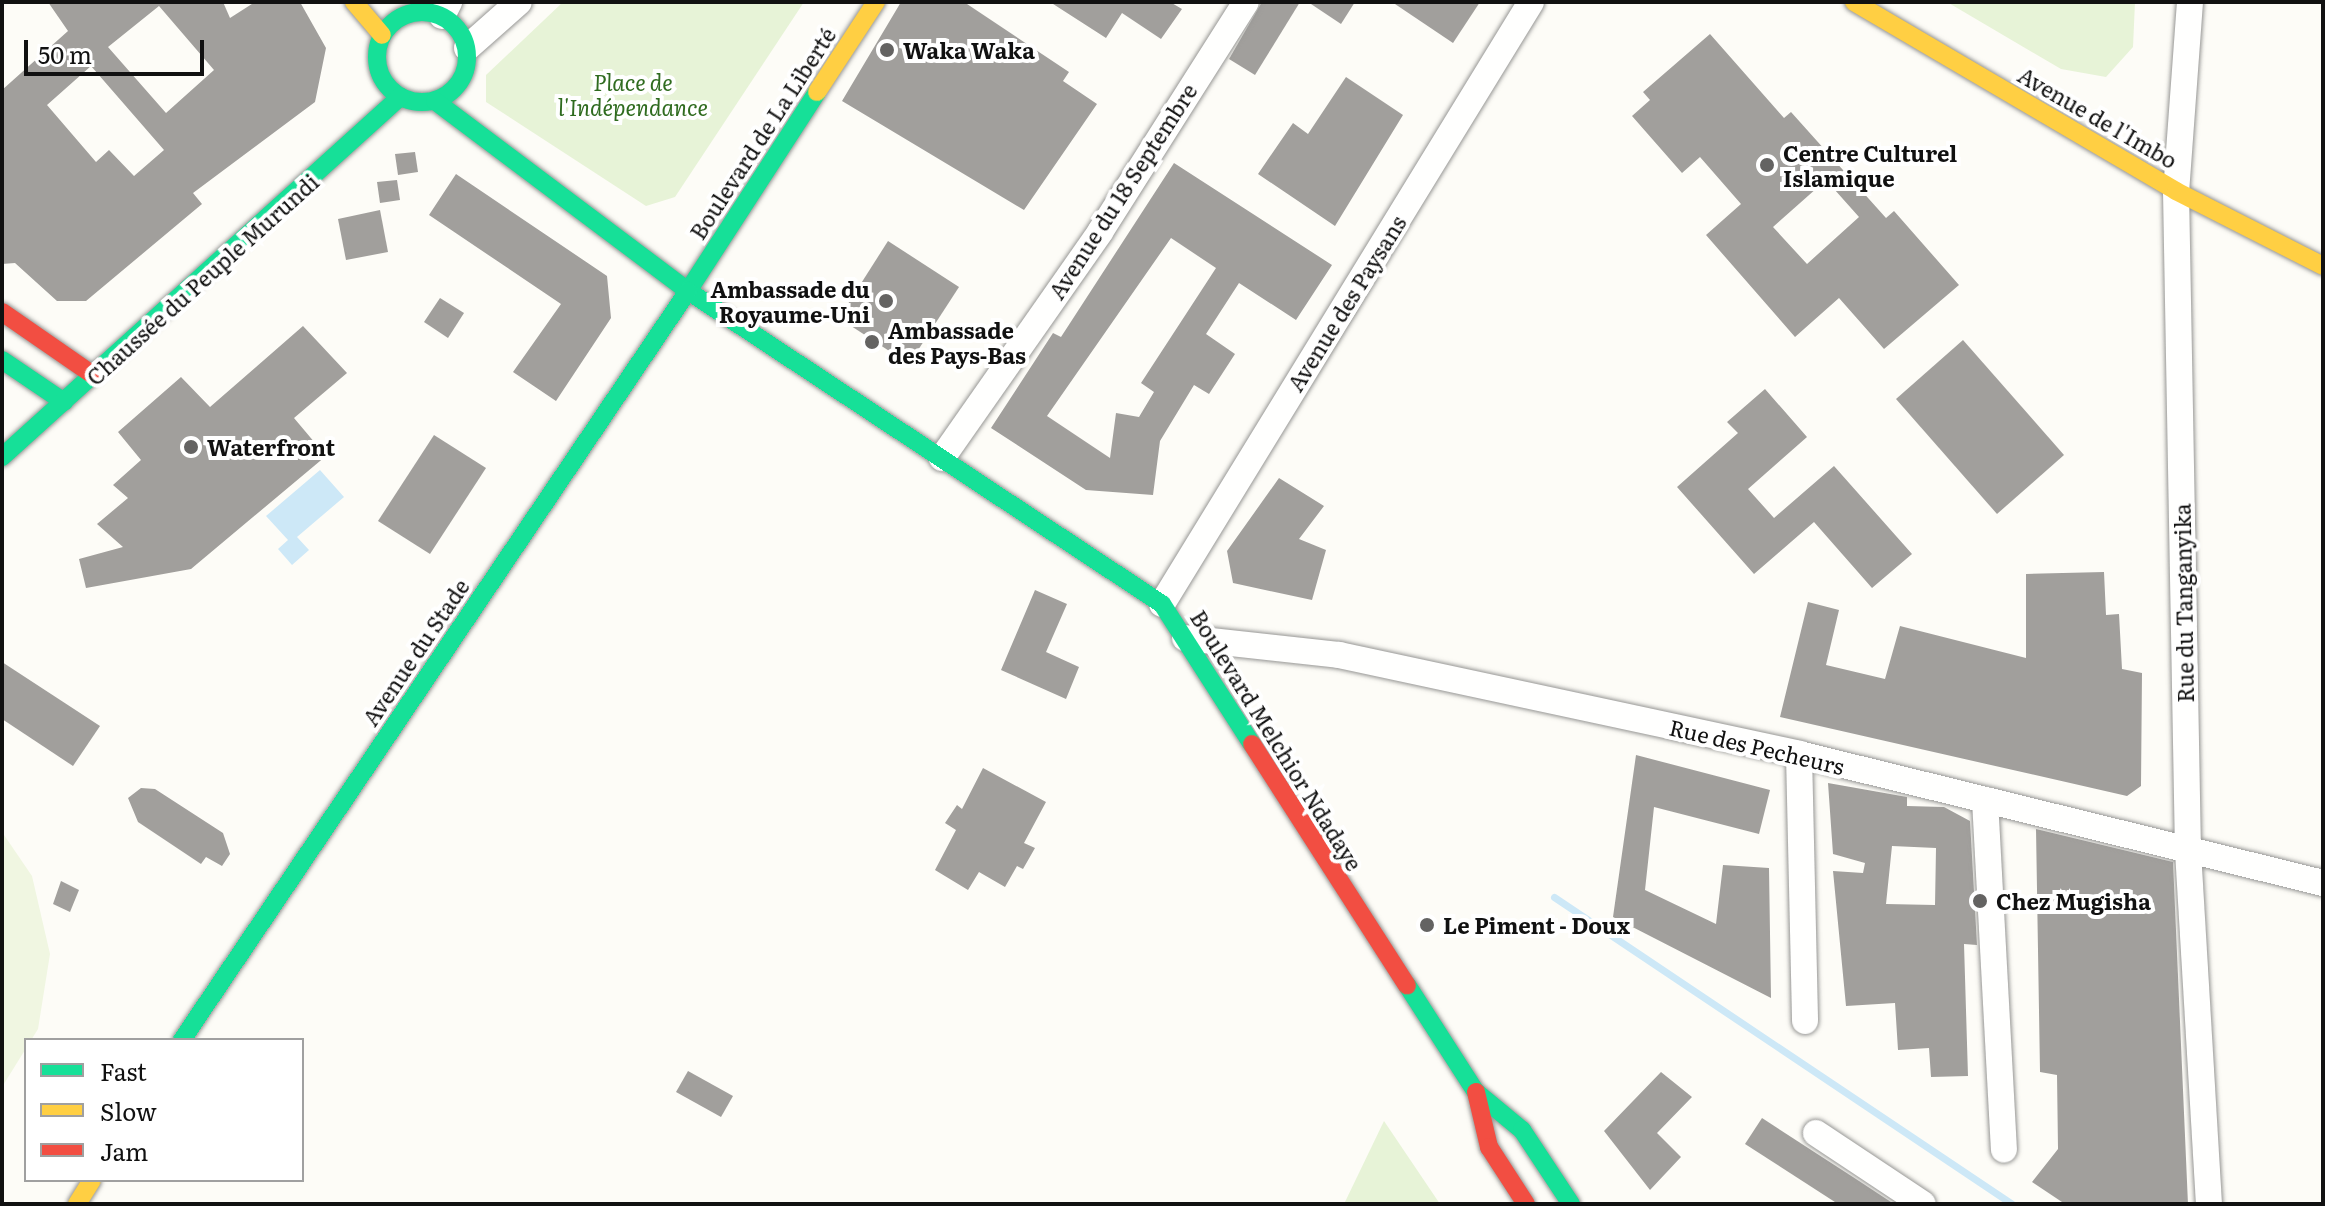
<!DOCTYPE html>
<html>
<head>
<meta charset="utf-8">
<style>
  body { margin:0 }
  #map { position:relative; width:2325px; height:1206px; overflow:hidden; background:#fdfcf7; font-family:Literata,serif }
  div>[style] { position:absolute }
  .green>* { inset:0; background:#e7f3d7 }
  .pitch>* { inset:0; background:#f0f6e1 }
  .water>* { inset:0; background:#cde8f7 }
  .stream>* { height:7px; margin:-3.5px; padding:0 3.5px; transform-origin:3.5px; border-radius:3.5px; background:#cde8f7 }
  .building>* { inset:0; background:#a19f9c }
  .roads { filter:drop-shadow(0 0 2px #979795) drop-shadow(0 0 2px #979795) }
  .street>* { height:26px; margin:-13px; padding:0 13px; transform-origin:13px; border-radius:13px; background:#fffffe }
  .fast>* { height:18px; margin:-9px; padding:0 9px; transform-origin:9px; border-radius:9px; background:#16e098 }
  .fast>.ring { margin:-9px; padding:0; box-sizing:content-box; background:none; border:18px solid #16e098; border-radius:50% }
  .slow>* { height:18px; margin:-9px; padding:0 9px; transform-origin:9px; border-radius:9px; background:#ffcf43 }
  .jam>* { height:18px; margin:-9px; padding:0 9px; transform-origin:9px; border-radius:9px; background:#f24e42 }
  .dots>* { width:22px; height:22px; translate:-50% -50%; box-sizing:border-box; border:4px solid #fff; border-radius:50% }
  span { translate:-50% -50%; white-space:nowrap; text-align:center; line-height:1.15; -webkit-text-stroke:8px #fff; paint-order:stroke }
  .poi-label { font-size:22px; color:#111; font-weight:700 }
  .left { translate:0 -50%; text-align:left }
  .right { translate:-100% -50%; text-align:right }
  .park-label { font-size:22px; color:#2f6b1f; font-style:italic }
  .street-label { font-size:22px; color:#111 }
  .frame { position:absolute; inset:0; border:4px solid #111; pointer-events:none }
  .legend { position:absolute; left:24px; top:1038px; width:280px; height:144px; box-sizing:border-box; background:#fff; border:2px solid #a0a0a0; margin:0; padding:10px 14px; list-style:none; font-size:24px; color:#111 }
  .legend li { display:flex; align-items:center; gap:16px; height:40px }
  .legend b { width:40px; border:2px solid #a0a0a0 }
  .scale { position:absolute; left:24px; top:40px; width:180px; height:36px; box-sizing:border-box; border:4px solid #111; border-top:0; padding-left:10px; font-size:24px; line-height:28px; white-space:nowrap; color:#111; -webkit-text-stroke:6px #fff; paint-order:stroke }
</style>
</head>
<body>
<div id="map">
  <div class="green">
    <i style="clip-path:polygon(563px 2px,804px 2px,675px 197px,646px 206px,486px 102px,486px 75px)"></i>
    <i style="clip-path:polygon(1947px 2px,2135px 2px,2133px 47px,2106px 77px,2061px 69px)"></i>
    <i style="clip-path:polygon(1384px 1121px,1440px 1204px,1344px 1204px)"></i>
  </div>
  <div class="pitch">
    <i style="clip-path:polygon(2px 832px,32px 876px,50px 954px,38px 1029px,2px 1087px)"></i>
  </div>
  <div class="water">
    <i style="clip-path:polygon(320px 470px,344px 497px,297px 537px,309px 550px,292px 565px,278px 549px,288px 540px,266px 516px)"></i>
  </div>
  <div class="stream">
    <i style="left:1554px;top:897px;width:551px;rotate:33.83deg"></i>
  </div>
  <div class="building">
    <i style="clip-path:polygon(evenodd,48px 2px,223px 2px,230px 18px,255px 2px,300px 2px,326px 48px,315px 102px,193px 193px,202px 204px,86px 301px,57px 301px,15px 263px,2px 264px,2px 90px,68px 31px,48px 2px,159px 6px,214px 70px,166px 113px,108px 47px,159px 6px,48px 2px,91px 66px,164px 150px,134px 176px,109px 150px,96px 162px,47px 105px,91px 66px)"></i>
    <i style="clip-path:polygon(901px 2px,964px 2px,1069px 72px,1063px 81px,1097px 104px,1024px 210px,842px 101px)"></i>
    <i style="clip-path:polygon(1050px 2px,1170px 2px,1182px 9px,1161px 39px,1122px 13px,1106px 38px)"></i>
    <i style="clip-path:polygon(1262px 2px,1300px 2px,1255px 75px,1229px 59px)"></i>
    <i style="clip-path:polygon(1308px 2px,1355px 2px,1341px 24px)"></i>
    <i style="clip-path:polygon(1392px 2px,1480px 2px,1453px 43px)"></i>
    <i style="clip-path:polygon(evenodd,1710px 34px,1784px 118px,1791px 112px,1886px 218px,1894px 211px,1959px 285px,1884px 349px,1839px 298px,1795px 337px,1706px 235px,1741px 204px,1700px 157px,1682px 173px,1632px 116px,1650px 100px,1643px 92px,1710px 34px,1826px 180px,1859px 217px,1807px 264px,1773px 227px,1826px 180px)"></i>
    <i style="clip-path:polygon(1346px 77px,1403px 115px,1335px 226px,1258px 174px,1293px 123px,1308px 134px)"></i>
    <i style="clip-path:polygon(415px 152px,418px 172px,398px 175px,395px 154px)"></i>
    <i style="clip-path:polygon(evenodd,1174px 163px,1332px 265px,1296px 320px,1239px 283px,1206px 334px,1235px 354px,1209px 394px,1194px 385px,1160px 441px,1153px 495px,1086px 490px,991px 428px,1053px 333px,1061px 337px,1174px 163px,1171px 238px,1216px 268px,1141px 383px,1154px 392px,1139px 417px,1116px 413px,1110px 458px,1047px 416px,1171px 238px)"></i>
    <i style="clip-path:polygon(456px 174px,607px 276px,611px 318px,556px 401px,513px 372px,561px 304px,429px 215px)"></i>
    <i style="clip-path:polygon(397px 180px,400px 200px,380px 203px,377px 182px)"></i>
    <i style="clip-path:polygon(380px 210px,388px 252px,346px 260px,338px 219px)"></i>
    <i style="clip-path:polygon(888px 241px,959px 287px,909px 364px,839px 318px)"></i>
    <i style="clip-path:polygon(440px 298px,464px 313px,448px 338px,424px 322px)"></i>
    <i style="clip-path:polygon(303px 326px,347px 373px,294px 418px,326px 456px,191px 569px,86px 588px,79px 559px,123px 547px,97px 524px,128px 498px,113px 485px,141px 460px,118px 432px,181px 377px,210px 407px)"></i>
    <i style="clip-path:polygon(1963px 340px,2064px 455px,1997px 514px,1896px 399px)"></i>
    <i style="clip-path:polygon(1765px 389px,1807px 437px,1748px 489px,1774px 518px,1834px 466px,1912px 554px,1872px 588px,1814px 522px,1754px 574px,1677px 487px,1738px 433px,1727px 422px)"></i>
    <i style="clip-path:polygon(434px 435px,486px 468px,430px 554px,378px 521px)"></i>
    <i style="clip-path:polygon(1279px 478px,1324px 506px,1299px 539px,1326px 550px,1312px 600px,1233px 583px,1227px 551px)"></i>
    <i style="clip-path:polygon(2104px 572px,2106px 615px,2119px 614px,2122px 669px,2142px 673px,2141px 786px,2127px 796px,1780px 717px,1808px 602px,1839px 610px,1826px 665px,1885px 679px,1900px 626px,2026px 658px,2026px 574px)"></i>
    <i style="clip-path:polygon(1035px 590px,1067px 604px,1046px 652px,1079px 667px,1066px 699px,1001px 670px)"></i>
    <i style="clip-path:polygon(2px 662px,100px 726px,73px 766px,2px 719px)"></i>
    <i style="clip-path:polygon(1636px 755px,1770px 790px,1759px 834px,1654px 807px,1645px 890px,1716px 924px,1723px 865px,1769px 868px,1771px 998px,1613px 917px)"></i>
    <i style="clip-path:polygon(983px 768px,1046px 802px,1024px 843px,1035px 848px,1023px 869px,1017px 866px,1005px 887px,979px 872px,968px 890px,935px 870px,956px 830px,945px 823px,957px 805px,962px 809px)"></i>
    <i style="clip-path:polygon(evenodd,1828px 783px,1907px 797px,1907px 806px,1944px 807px,1970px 821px,1977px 945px,1964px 944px,1968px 1076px,1931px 1077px,1929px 1048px,1898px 1050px,1895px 1003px,1846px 1006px,1833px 871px,1863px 873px,1865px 863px,1833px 854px,1828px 783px,1892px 846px,1936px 848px,1935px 905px,1886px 904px,1892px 846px)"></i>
    <i style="clip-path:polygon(141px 788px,155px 789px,223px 833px,230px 854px,222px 866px,206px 857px,201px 864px,138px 822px,128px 798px)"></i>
    <i style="clip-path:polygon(2036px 829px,2173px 862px,2188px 1204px,2065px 1204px,2032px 1182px,2058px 1149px,2057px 1075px,2040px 1072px)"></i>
    <i style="clip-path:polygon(61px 881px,79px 890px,70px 912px,53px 904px)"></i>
    <i style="clip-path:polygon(688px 1071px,733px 1096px,721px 1117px,676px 1092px)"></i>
    <i style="clip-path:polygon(1661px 1072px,1692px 1097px,1657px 1133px,1681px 1157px,1650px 1190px,1604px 1131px)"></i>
    <i style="clip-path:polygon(1762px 1118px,1856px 1179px,1894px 1204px,1838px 1204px,1745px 1144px)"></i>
  </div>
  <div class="roads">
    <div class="street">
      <i style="left:2190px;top:2px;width:190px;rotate:94.2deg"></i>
      <i style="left:2176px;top:191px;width:660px;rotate:88.96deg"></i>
      <i style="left:2188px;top:851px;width:354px;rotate:86.6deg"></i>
      <i style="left:442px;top:16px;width:16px;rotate:-63deg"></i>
      <i style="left:467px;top:48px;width:69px;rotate:-41.5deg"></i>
      <i style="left:942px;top:458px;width:276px;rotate:-55deg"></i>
      <i style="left:1100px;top:232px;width:272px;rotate:-57.6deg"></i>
      <i style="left:1162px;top:604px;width:706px;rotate:-58.49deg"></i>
      <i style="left:1185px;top:638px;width:155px;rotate:6.3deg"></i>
      <i style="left:1339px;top:655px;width:471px;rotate:12.1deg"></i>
      <i style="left:1799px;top:754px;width:540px;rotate:13.83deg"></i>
      <i style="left:1799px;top:754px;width:267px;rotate:88.7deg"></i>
      <i style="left:1985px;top:800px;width:350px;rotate:86.9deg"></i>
      <i style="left:1816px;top:1133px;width:128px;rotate:33.6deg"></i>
    </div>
    <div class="fast">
      <i class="ring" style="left:377px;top:12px;width:72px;height:72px"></i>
      <i style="left:435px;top:101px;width:316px;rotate:36.9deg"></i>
      <i style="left:688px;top:291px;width:237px;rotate:-57deg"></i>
      <i style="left:688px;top:291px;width:568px;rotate:33.44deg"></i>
      <i style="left:1162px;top:604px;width:166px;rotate:57.3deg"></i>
      <i style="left:2px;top:360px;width:75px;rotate:34.1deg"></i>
      <i style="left:2px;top:457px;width:537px;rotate:-42.13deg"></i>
      <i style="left:1407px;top:985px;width:127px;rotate:57.2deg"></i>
      <i style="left:1476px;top:1092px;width:60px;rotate:39.6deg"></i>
      <i style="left:1522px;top:1130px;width:89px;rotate:56.5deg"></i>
      <i style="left:182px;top:1040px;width:904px;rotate:-55.96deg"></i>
    </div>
    <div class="slow">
      <i style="left:354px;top:2px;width:43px;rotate:49.7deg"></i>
      <i style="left:1854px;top:2px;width:373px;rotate:30.4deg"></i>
      <i style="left:2176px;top:191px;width:165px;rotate:27deg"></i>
      <i style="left:817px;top:92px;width:108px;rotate:-56.8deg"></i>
      <i style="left:77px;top:1204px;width:28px;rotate:-58deg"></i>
    </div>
    <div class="jam">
      <i style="left:2px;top:312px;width:111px;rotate:34.7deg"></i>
      <i style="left:1252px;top:744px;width:287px;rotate:57.3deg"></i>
      <i style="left:1476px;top:1092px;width:57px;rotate:76.7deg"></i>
      <i style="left:1489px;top:1147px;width:68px;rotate:57deg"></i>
    </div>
  </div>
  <div class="dots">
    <i style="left:887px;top:50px;background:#646362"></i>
    <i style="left:1767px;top:165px;background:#646362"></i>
    <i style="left:886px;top:301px;background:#646362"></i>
    <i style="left:872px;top:342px;background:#646362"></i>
    <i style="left:191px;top:447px;background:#646362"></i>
    <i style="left:1980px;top:901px;background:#646362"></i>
    <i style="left:1427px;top:925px;background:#646362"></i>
  </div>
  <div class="poi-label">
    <span class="left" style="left:903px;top:50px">Waka Waka</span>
    <span class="left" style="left:1783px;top:165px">Centre Culturel<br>Islamique</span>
    <span class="right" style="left:870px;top:301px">Ambassade du<br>Royaume-Uni</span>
    <span class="left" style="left:888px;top:342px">Ambassade<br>des Pays-Bas</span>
    <span class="left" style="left:207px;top:447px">Waterfront</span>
    <span class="left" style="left:1996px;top:901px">Chez Mugisha</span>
    <span class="left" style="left:1443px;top:925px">Le Piment - Doux</span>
  </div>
  <div class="park-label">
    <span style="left:633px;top:94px">Place de<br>l'Indépendance</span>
  </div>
  <div class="street-label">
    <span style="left:2098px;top:117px;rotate:30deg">Avenue de l'Imbo</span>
    <span style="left:762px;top:133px;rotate:-57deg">Boulevard de La Liberté</span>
    <span style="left:1122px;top:191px;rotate:-57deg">Avenue du 18 Septembre</span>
    <span style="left:202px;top:279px;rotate:-42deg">Chaussée du Peuple Murundi</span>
    <span style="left:1346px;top:303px;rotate:-58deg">Avenue des Paysans</span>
    <span style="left:2183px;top:603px;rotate:-91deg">Rue du Tanganyika</span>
    <span style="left:415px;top:652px;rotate:-56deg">Avenue du Stade</span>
    <span style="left:1277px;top:740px;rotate:58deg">Boulevard Melchior Ndadaye</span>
    <span style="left:1757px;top:746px;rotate:13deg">Rue des Pecheurs</span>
  </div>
  <div class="frame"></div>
  <ul class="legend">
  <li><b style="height:10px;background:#16e098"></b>Fast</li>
  <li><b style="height:10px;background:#ffcf43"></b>Slow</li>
  <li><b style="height:10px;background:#f24e42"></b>Jam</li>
  </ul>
  <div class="scale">50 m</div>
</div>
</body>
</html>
